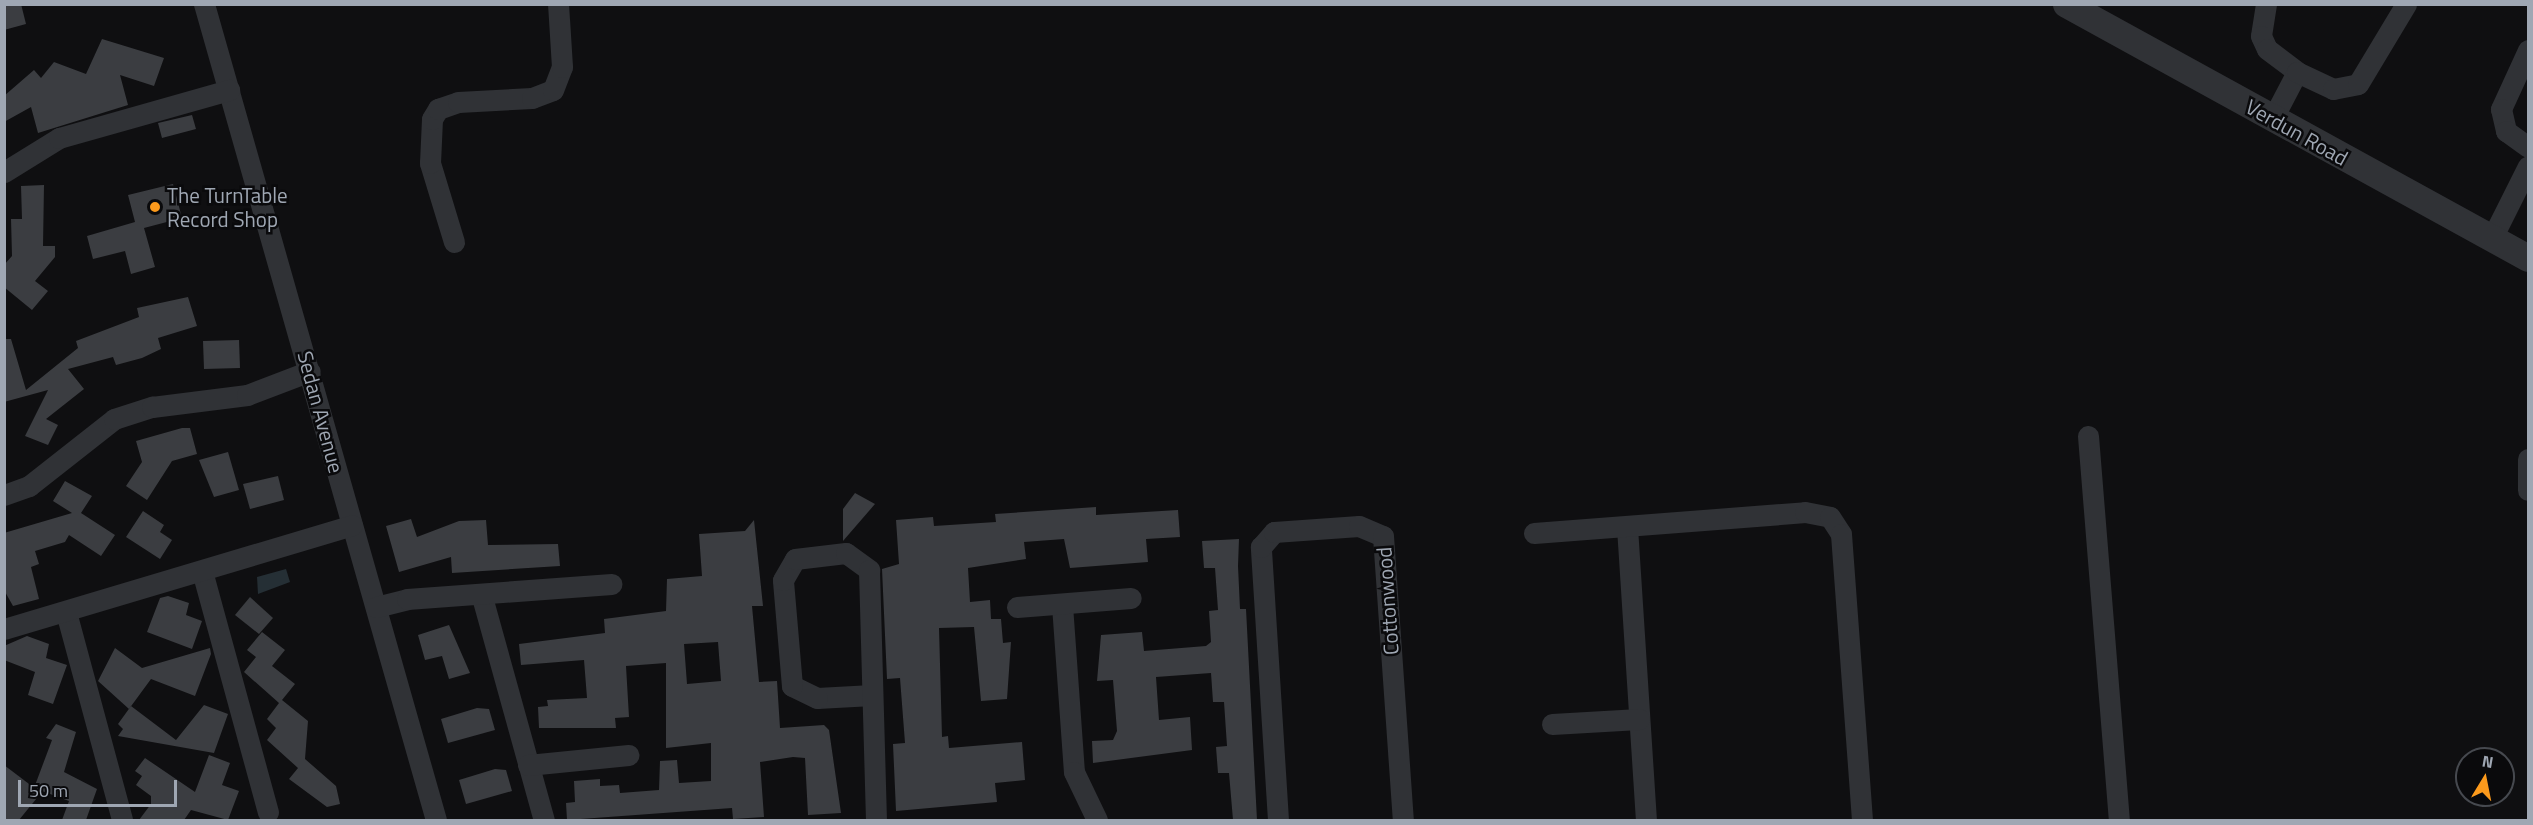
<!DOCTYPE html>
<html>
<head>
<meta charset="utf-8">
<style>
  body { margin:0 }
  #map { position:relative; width:2533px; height:825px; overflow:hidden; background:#0f0f11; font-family:"Titillium Web",sans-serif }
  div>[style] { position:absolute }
  .water>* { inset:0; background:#252f35 }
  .building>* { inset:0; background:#3b3d41 }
  .minor>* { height:21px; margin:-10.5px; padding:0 10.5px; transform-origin:10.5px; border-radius:10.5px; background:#303236 }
  .tertiary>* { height:27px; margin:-13.5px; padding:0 13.5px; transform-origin:13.5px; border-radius:13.5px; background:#303236 }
  .dots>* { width:16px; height:16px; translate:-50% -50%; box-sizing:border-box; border:3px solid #0a0a0c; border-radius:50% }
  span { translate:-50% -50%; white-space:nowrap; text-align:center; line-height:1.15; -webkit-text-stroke:5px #0a0a0c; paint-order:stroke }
  .street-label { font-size:21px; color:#9fa7b3 }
  .poi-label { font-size:21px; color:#9fa7b3 }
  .left { translate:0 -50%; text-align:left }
  .frame { position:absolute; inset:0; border:6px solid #9fa7b3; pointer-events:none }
  .north { position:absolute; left:2455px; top:747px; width:60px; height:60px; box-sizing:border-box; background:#0a0a0c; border:2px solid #46494f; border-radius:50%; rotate:10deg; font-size:16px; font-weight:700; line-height:24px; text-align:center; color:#9fa7b3 }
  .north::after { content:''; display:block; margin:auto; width:21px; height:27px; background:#fc9a1c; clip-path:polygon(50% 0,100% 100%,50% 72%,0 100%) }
  .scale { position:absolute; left:18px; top:780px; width:159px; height:27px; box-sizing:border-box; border:3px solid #9fa7b3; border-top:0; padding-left:8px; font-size:18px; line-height:21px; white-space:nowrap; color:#9fa7b3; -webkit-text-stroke:4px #0a0a0c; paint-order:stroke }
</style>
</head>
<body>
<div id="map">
  <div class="water">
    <i style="clip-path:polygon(286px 569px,290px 582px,258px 594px,257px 577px)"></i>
  </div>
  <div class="building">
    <i style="clip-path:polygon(4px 4px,21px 4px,26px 24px,4px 30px)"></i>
    <i style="clip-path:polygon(102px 39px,164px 58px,154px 86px,120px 75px,128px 105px,38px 133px,31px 107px,4px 122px,4px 96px,34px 70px,41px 78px,54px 62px,86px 74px)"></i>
    <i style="clip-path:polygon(192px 115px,196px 129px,162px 138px,158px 123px)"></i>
    <i style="clip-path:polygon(173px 184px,182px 218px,144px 228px,155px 267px,131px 274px,125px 251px,93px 259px,87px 236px,135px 222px,128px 195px)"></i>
    <i style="clip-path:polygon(44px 185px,43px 246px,55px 246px,55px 257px,35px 281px,48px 291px,32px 310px,4px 287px,4px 265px,12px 256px,11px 219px,22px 219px,21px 186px)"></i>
    <i style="clip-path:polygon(188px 297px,197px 326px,158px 338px,161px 349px,142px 358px,116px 365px,113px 357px,68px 369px,84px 389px,46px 419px,58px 425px,48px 445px,25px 436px,48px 390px,4px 402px,4px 339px,11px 339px,26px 390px,78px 348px,76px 341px,139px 317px,137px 308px)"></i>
    <i style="clip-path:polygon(239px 340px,240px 368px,204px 369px,203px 341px)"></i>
    <i style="clip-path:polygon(182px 428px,190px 428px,197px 454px,172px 461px,147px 500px,126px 486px,142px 462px,136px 441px)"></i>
    <i style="clip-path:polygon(228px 452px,239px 490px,214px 497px,199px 460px)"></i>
    <i style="clip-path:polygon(278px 476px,284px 500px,250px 509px,243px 484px)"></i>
    <i style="clip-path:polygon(65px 481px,92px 496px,81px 513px,115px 535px,101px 556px,69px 535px,65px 542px,35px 551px,39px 564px,31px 567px,39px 599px,13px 606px,4px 590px,4px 533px,72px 513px,53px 501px)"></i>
    <i style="clip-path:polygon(855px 493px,875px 504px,843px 541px,843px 509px)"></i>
    <i style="clip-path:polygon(1096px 507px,1096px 515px,1178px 510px,1180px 537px,1146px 539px,1148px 562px,1070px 568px,1064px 539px,1024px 542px,1026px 559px,968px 568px,970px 602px,990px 600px,991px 619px,1001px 619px,1003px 643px,1011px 642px,1007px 699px,981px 701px,974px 627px,939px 628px,942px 737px,948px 736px,949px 748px,1022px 742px,1025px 780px,995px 783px,997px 802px,896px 811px,893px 744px,905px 743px,900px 678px,887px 679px,882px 569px,899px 564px,896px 520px,933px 517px,934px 526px,996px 522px,995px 514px)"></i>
    <i style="clip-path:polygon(143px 511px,164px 525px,160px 532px,172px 540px,160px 559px,126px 537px)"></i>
    <i style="clip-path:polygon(411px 519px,417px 537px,459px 521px,486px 520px,488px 545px,558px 544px,560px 566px,452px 573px,451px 557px,399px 572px,386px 526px)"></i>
    <i style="clip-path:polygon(evenodd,754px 520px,763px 606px,752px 606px,759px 682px,777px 681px,780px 728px,824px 725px,829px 730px,841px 813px,808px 815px,805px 758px,793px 757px,760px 762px,764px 817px,733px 819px,732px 808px,567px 820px,566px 803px,575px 802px,574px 781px,600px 779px,600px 786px,619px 785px,620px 793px,659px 790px,660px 761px,677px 760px,679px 783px,711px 781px,711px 743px,666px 748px,666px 663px,626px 666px,629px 717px,615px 718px,616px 728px,539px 728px,538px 707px,548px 706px,547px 700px,587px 698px,584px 660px,521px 665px,519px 644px,605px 633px,604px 619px,666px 611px,667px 579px,702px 576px,699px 534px,745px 531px,754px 520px,718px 642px,721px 681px,687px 684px,684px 644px,718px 642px)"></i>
    <i style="clip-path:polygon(1239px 539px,1238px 566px,1240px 609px,1246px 609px,1257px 820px,1233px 820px,1229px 773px,1218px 773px,1216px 747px,1227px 746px,1224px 702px,1213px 702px,1211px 673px,1156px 677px,1159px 720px,1190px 717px,1192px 750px,1093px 763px,1092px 741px,1113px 740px,1117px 731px,1113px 680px,1097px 681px,1101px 635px,1142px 632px,1144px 651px,1206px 646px,1211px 642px,1209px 611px,1218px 610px,1215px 568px,1204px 568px,1202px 541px)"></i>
    <i style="clip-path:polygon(168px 596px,189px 603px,186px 615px,202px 621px,192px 649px,147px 632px,160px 598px)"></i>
    <i style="clip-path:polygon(250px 597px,273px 618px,259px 634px,235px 615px)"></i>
    <i style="clip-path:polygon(449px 625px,470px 673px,449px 679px,442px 656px,425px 660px,418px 635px)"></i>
    <i style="clip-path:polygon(262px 632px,285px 650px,272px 666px,295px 684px,282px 700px,308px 721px,305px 759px,336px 786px,340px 804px,327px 807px,289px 779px,298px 768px,267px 740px,276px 728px,267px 719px,279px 703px,244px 672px,256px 657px,247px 650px)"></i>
    <i style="clip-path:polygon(27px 636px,49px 644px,46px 658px,67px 665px,53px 704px,28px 695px,35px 672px,4px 660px,4px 646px)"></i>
    <i style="clip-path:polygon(115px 648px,142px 668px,210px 648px,211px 654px,195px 696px,151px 679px,129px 709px,98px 681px)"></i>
    <i style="clip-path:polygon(204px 705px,228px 714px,214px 753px,118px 736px,123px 729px,118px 724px,131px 706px,176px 740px)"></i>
    <i style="clip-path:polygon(477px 708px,489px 709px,495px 730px,448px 743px,441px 719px)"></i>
    <i style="clip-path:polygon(56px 724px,76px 732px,64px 772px,97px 789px,86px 820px,62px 820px,69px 801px,34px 788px,52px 740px,46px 738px)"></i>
    <i style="clip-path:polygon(209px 755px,230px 763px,222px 785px,239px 791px,228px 820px,191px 810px,184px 820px,139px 820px,151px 804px,151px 796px,136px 785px,142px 776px,135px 771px,145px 758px,195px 792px)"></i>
    <i style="clip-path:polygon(4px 765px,41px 793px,19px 820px,4px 820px)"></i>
    <i style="clip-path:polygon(495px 769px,506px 770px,512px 791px,466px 804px,459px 780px)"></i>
  </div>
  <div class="minor">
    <i style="left:204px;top:4px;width:848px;rotate:74.13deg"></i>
    <i style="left:2266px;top:4px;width:32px;rotate:99deg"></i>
    <i style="left:2261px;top:36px;width:14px;rotate:65deg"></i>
    <i style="left:2267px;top:49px;width:38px;rotate:37deg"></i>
    <i style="left:2297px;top:72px;width:52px;rotate:117.6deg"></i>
    <i style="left:2528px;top:50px;width:65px;rotate:114.6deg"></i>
    <i style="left:2501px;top:109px;width:23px;rotate:77deg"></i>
    <i style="left:2506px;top:131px;width:27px;rotate:36deg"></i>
    <i style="left:2297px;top:72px;width:40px;rotate:25deg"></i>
    <i style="left:2333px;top:89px;width:25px;rotate:-11deg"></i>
    <i style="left:2358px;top:84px;width:93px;rotate:-59deg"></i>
    <i style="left:4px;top:172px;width:65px;rotate:-31.7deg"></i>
    <i style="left:59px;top:138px;width:177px;rotate:-15.8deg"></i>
    <i style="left:2492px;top:238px;width:80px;rotate:-63.4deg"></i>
    <i style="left:454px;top:242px;width:83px;rotate:-106.9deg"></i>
    <i style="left:430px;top:163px;width:44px;rotate:-87.4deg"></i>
    <i style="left:432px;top:119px;width:12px;rotate:-59deg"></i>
    <i style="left:438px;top:109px;width:21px;rotate:-19deg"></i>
    <i style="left:458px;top:102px;width:74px;rotate:-3.1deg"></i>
    <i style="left:532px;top:98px;width:22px;rotate:-21deg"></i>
    <i style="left:553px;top:90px;width:25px;rotate:-69deg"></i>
    <i style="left:562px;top:67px;width:63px;rotate:-93.6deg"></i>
    <i style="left:2088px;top:436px;width:385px;rotate:85.4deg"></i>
    <i style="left:2528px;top:459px;width:31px;rotate:90deg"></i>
    <i style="left:4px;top:495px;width:27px;rotate:-20deg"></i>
    <i style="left:29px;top:486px;width:108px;rotate:-38.2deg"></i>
    <i style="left:114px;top:419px;width:40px;rotate:-18deg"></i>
    <i style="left:152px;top:407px;width:96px;rotate:-7.2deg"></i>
    <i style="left:247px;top:395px;width:67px;rotate:-20.9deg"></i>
    <i style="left:1627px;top:527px;width:294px;rotate:86.3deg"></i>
    <i style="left:1534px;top:533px;width:272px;rotate:-4.4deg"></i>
    <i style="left:1805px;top:512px;width:25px;rotate:11deg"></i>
    <i style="left:1830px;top:517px;width:20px;rotate:57deg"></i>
    <i style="left:1841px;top:534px;width:287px;rotate:85.8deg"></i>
    <i style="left:202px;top:571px;width:250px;rotate:74.7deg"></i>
    <i style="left:482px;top:597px;width:231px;rotate:74.5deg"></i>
    <i style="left:1062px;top:605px;width:167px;rotate:85.9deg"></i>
    <i style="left:1074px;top:772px;width:53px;rotate:64.4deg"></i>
    <i style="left:376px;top:607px;width:32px;rotate:-14deg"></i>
    <i style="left:407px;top:599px;width:205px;rotate:-4.2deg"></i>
    <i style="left:1017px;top:607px;width:114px;rotate:-4.5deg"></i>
    <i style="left:66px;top:612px;width:215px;rotate:74.9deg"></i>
    <i style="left:4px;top:629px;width:363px;rotate:-16.6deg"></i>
    <i style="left:872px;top:695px;width:55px;rotate:176.9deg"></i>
    <i style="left:817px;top:698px;width:28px;rotate:-154deg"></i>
    <i style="left:792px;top:686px;width:106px;rotate:-94.9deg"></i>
    <i style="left:783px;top:580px;width:24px;rotate:-60deg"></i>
    <i style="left:795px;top:559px;width:51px;rotate:-6.7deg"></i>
    <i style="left:846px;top:553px;width:29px;rotate:36deg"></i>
    <i style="left:869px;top:570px;width:250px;rotate:88.4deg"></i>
    <i style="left:1552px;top:724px;width:87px;rotate:-3.3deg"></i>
    <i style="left:528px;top:765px;width:101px;rotate:-5.7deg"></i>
    <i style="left:1278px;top:820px;width:274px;rotate:-93.6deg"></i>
    <i style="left:1261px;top:547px;width:20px;rotate:-49deg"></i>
    <i style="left:1274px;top:532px;width:85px;rotate:-4deg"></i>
    <i style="left:1359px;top:526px;width:26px;rotate:23deg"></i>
    <i style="left:1383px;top:536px;width:285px;rotate:86deg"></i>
  </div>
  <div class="tertiary">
    <i style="left:2066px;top:4px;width:527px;rotate:28.8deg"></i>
  </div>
  <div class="dots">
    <i style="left:155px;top:207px;background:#fc9a1c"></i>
  </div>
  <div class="street-label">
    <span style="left:2297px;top:132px;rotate:29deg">Verdun Road</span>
    <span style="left:321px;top:412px;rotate:75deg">Sedan Avenue</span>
    <span style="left:1387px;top:601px;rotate:-94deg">Cottonwood</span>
  </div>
  <div class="poi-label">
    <span class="left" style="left:167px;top:207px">The TurnTable<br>Record Shop</span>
  </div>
  <div class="frame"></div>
  <div class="north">N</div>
  <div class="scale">50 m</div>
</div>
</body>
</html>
